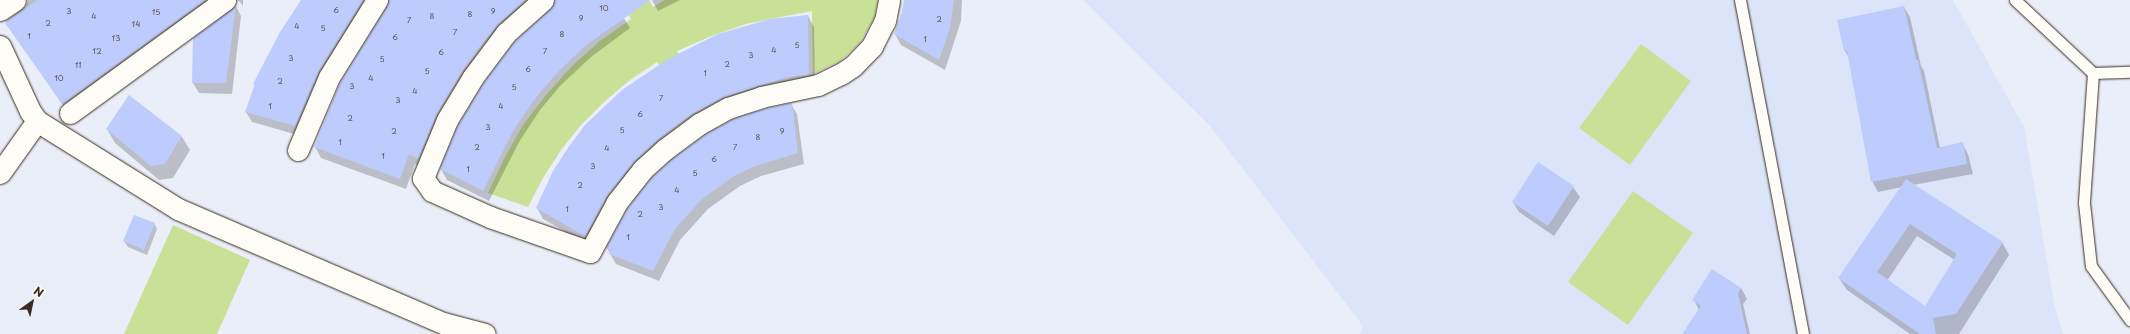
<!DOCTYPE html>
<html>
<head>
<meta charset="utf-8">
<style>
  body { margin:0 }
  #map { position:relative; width:2130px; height:334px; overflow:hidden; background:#eaeef8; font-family:"Playpen Sans",sans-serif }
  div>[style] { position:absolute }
  .built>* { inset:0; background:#dce4f9 }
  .green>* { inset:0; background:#c9e197 }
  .shadow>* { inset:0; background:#0003 }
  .building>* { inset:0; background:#bdccfc }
  .roads { filter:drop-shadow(0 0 1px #3b2a1e) drop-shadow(0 0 1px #3b2a1e) }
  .service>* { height:11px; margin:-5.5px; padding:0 5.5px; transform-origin:5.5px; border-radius:5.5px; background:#fdfcf7 }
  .minor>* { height:21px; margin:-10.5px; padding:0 10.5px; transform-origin:10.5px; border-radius:10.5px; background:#fdfcf7 }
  span { translate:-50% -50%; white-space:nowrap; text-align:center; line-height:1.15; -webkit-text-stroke:3px #fdfcf7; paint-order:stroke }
  .number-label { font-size:8px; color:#5c5256 }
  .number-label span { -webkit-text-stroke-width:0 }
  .north { position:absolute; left:12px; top:282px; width:40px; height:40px; -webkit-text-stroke:3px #fdfcf7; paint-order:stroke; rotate:33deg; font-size:11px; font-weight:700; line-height:16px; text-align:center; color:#3b2a1e }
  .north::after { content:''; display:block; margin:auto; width:14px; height:18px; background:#3b2a1e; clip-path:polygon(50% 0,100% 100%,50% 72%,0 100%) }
</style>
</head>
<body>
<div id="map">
  <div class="built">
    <i style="clip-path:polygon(1083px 0,1953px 0,2024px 127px,2055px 308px,2063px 334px,1360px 334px,1363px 326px,1210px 126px)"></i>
  </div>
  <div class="green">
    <i style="clip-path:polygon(620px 0,649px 0,653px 7px,665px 0,878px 0,874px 18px,860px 43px,839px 62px,813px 74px,812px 11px,746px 24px,714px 35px,677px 51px,706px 106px,689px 115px,657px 62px,630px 80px,605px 101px,581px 125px,561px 150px,543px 178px,528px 207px,488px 193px,504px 159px,523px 125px,546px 95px,572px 66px,600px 41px,631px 19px)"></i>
    <i style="clip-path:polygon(1641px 44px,1691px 81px,1630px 165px,1579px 128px)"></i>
    <i style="clip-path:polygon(1633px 191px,1693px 233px,1628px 325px,1568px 282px)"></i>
    <i style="clip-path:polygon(173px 225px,250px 260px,217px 334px,124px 334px)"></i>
  </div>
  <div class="shadow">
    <i style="clip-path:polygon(28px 0,229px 0,69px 114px,6px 21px,26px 6px)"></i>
    <i style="clip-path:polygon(237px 0,243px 0,243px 6px,240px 2px)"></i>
    <i style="clip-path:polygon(301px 0,377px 0,301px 136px,252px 122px,246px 112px,255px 86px,254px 84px)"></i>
    <i style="clip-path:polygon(389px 0,547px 0,502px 36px,424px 169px,415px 164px,406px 189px,321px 158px,315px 147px,388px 6px)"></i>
    <i style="clip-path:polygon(555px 0,613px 0,630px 28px,591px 57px,560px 86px,540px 110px,519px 142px,489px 201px,447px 180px,441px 169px,516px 42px,555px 5px)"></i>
    <i style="clip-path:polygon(652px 0,680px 0,658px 11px)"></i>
    <i style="clip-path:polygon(905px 0,962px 0,961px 21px,945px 70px,901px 45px,895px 34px,903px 12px)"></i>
    <i style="clip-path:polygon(236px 6px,241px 16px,232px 94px,199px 93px,193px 83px)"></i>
    <i style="clip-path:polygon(evenodd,1904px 7px,1910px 17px,1921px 66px,1924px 71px,1940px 148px,1962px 143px,1968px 154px,1973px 174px,1913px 185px,2002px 242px,2009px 255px,1959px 334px,1910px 334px,1847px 290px,1839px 278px,1902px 187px,1878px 192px,1872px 181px,1850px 59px,1845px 51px,1904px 7px,1917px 236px,1955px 260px,1926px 307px,1887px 281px,1917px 236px)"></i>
    <i style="clip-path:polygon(808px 16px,814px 27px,815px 85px,795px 88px,663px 151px,591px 246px,543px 219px,537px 208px,718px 35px,770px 20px)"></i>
    <i style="clip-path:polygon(791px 104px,797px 114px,804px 164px,761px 176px,740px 186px,708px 209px,680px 240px,659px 281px,616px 264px,607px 248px)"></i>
    <i style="clip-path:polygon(107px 129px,182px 137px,190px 150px,173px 178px,159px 180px,115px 143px)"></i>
    <i style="clip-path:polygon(1573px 187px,1580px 197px,1554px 236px,1519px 212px,1513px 202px)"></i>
    <i style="clip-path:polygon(154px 223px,157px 229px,147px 255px,128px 247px,124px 241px)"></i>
    <i style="clip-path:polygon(1741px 288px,1747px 299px,1743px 304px,1750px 334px,1684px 334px,1699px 310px,1694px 300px)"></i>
  </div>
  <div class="building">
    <i style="clip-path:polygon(37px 0,205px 0,62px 104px,5px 23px)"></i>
    <i style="clip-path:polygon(301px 0,363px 0,319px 71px,295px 126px,245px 112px,255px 84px,253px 84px,280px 32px)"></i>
    <i style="clip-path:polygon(389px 0,525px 0,496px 26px,463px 70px,437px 114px,418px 159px,409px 154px,400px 179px,314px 147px,340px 83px,387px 6px)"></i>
    <i style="clip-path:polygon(555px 0,650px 0,585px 46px,554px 76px,534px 100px,513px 131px,483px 191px,440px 169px,458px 125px,483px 84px,515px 41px,551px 9px)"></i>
    <i style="clip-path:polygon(904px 0,954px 0,950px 28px,939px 60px,894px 34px,902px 12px)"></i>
    <i style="clip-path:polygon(236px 5px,226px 83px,192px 83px,193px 38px)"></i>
    <i style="clip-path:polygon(1904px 6px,1916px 60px,1918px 60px,1937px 148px,1963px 142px,1967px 164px,1871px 182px,1847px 51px,1844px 51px,1837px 20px)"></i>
    <i style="clip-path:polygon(808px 15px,809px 75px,788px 77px,724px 97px,692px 114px,657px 140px,634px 162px,607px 196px,585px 236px,536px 208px,553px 171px,568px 148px,585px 125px,622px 90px,668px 59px,718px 34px,770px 19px)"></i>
    <i style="clip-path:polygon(129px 95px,182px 136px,165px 164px,151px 166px,106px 129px)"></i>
    <i style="clip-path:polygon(792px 103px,798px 153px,755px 166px,734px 176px,702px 199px,675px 229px,653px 271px,609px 254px,610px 250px,606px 248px,627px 209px,652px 177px,672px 159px,706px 134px,733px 119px,764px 109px)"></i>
    <i style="clip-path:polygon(1538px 162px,1574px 186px,1548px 226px,1512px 202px)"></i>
    <i style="clip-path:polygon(evenodd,1906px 179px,2003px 242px,1956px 314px,1933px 318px,1936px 334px,1920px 334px,1838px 278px,1906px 179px,1910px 224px,1957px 254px,1925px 306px,1877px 272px,1910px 224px)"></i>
    <i style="clip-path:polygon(134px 215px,155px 223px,144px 250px,123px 241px)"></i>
    <i style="clip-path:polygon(1712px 269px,1741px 288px,1738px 293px,1747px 334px,1682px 334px,1701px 306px,1692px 300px)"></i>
  </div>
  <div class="roads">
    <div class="service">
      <i style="left:1740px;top:0;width:340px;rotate:79.3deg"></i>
      <i style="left:2015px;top:0;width:107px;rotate:43.1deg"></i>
      <i style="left:2093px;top:73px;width:37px;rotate:-2deg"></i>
      <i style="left:2093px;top:73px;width:130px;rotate:94deg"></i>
      <i style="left:2084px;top:203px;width:63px;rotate:83.7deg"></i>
      <i style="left:2091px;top:266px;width:67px;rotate:54.2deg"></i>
    </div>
    <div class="minor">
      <i style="left:543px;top:0;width:50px;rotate:138.3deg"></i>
      <i style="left:506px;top:33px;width:55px;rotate:126.9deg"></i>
      <i style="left:473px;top:77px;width:50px;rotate:121.2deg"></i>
      <i style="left:447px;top:120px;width:63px;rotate:112.5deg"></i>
      <i style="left:423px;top:178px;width:16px;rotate:55deg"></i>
      <i style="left:432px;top:191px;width:64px;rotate:24.1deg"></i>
      <i style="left:490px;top:217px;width:106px;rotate:19.3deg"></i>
      <i style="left:590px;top:252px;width:57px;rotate:-61.6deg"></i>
      <i style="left:617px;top:202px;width:42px;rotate:-51.8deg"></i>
      <i style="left:643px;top:169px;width:28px;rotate:-42deg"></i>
      <i style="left:664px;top:150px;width:44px;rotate:-36.6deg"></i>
      <i style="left:699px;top:124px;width:33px;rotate:-29deg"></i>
      <i style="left:728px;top:108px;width:35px;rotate:-18deg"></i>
      <i style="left:761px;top:97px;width:58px;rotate:-11.9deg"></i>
      <i style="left:818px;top:85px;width:25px;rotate:-26deg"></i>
      <i style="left:841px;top:74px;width:14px;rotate:-34deg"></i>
      <i style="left:853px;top:66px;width:28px;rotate:-46deg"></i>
      <i style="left:872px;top:46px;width:28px;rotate:-63deg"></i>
      <i style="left:885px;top:21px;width:21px;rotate:-79deg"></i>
      <i style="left:0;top:10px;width:18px;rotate:-34deg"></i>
      <i style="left:0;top:46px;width:72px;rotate:65.2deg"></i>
      <i style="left:30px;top:111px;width:12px;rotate:55deg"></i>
      <i style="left:70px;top:113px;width:192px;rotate:-36.1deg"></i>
      <i style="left:298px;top:150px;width:79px;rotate:-67deg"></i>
      <i style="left:329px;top:77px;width:91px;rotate:-58.1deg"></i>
      <i style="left:0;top:173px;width:64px;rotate:-54.6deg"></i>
      <i style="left:37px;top:121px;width:166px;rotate:32deg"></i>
      <i style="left:178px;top:209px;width:288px;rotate:23.3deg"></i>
      <i style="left:443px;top:323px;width:43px;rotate:14.7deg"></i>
    </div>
  </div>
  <div class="number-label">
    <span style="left:604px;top:9px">10</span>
    <span style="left:336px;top:11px">6</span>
    <span style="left:69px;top:12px">3</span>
    <span style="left:493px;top:12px">9</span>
    <span style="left:156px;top:13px">15</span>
    <span style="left:470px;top:15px">8</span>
    <span style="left:94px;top:17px">4</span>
    <span style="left:432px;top:17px">8</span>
    <span style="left:581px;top:19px">9</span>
    <span style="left:939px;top:20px">2</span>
    <span style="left:409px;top:21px">7</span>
    <span style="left:48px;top:24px">2</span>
    <span style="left:136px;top:25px">14</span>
    <span style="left:297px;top:27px">4</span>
    <span style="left:323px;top:29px">5</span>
    <span style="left:455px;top:33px">7</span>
    <span style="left:562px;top:35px">8</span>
    <span style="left:29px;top:37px">1</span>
    <span style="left:395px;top:38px">6</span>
    <span style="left:116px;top:39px">13</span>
    <span style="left:925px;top:40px">1</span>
    <span style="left:797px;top:46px">5</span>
    <span style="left:774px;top:51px">4</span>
    <span style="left:97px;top:52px">12</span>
    <span style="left:545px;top:52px">7</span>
    <span style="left:441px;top:53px">6</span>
    <span style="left:751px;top:56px">3</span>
    <span style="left:291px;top:59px">3</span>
    <span style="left:382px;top:60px">5</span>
    <span style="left:727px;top:65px">2</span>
    <span style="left:78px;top:66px">11</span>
    <span style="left:528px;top:70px">6</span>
    <span style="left:427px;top:72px">5</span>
    <span style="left:705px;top:74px">1</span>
    <span style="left:59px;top:79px">10</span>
    <span style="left:371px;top:79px">4</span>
    <span style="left:280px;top:82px">2</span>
    <span style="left:352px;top:87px">3</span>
    <span style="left:514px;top:88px">5</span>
    <span style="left:415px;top:92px">4</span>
    <span style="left:661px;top:99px">7</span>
    <span style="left:398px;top:101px">3</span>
    <span style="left:270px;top:107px">1</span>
    <span style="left:501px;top:107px">4</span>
    <span style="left:640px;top:115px">6</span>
    <span style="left:350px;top:119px">2</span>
    <span style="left:488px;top:128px">3</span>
    <span style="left:622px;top:131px">5</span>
    <span style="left:394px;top:132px">2</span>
    <span style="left:782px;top:132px">9</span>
    <span style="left:758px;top:138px">8</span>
    <span style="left:340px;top:143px">1</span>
    <span style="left:477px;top:148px">2</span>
    <span style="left:735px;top:148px">7</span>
    <span style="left:607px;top:149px">4</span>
    <span style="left:383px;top:157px">1</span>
    <span style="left:714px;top:160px">6</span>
    <span style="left:593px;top:167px">3</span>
    <span style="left:468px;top:170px">1</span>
    <span style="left:695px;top:174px">5</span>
    <span style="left:580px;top:186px">2</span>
    <span style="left:677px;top:191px">4</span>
    <span style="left:661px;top:208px">3</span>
    <span style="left:567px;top:210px">1</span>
    <span style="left:640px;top:215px">2</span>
    <span style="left:628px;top:238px">1</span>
  </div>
  <div class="north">N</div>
</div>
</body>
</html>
